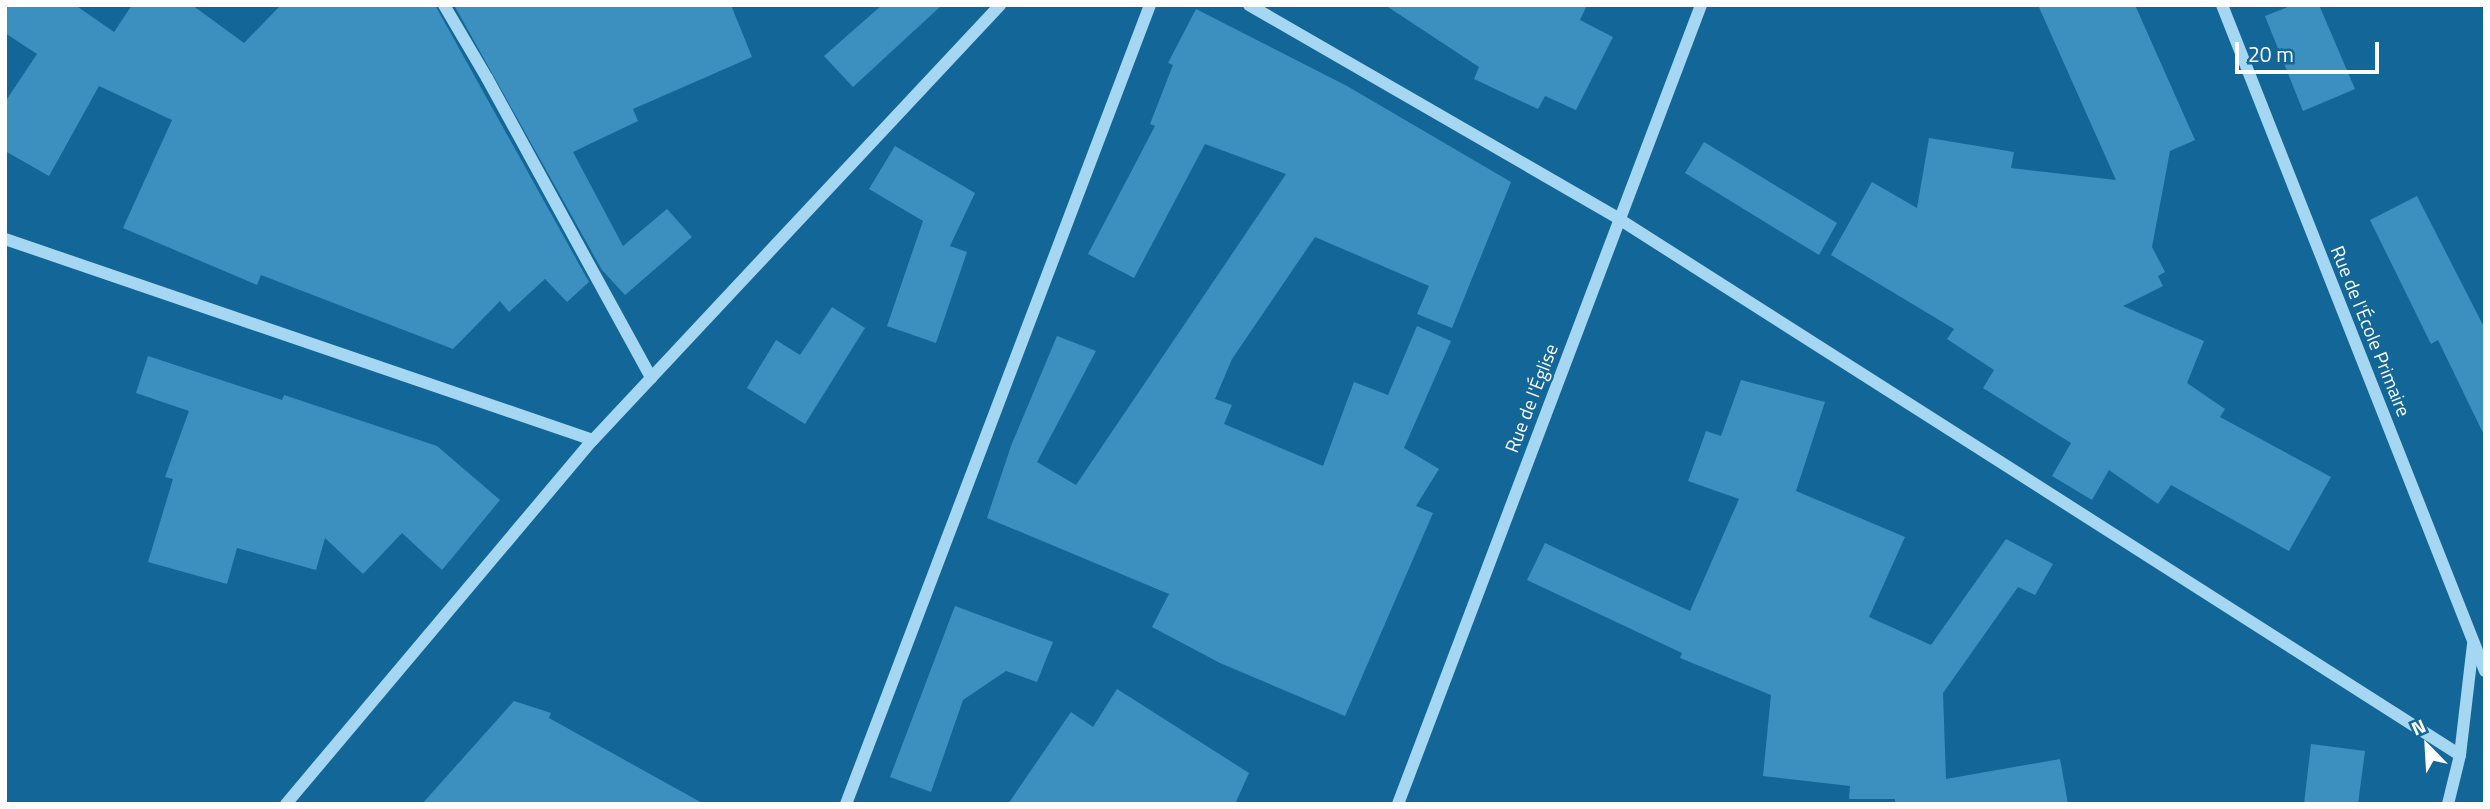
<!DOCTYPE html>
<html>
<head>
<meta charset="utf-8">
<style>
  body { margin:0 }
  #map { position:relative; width:2490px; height:809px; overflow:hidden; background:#136798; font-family:"Titillium Web",sans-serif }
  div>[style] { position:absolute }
  .building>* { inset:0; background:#3c90c0 }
  .minor>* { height:12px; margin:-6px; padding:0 6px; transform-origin:6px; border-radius:6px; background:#a5d7f3 }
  span { translate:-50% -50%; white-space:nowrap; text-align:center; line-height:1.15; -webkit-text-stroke:5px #136798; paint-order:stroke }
  .street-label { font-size:19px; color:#fff }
  .frame { position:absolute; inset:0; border:7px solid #fff; pointer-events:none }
  .north { position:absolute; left:2392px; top:711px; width:70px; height:70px; -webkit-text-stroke:5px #136798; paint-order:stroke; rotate:336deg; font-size:19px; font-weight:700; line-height:28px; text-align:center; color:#fff }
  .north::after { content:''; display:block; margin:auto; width:24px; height:32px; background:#fff; clip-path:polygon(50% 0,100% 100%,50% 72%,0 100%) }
  .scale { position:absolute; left:2235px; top:42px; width:144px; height:32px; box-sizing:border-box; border:4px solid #fff; border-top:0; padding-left:9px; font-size:21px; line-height:24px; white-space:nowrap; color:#fff; -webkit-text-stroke:5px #136798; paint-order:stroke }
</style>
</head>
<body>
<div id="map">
  <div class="building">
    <i style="clip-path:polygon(5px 5px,75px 5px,114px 32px,132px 5px,192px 5px,244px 43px,281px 5px,435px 5px,589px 282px,567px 302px,545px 279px,509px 312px,500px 301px,453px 349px,261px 275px,257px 285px,123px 228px,172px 120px,99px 86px,49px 176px,5px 151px,5px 102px,37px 54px,5px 33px)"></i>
    <i style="clip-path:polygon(454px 5px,731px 5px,752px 57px,633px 109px,638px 121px,573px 152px,623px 246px,667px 209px,692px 237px,625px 295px,602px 270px)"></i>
    <i style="clip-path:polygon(882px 5px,942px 5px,853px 87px,824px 56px)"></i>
    <i style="clip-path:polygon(1385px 5px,1587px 5px,1580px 20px,1613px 37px,1576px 110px,1545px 96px,1538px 109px,1474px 79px,1479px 67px)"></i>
    <i style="clip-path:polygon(2038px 5px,2135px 5px,2195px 140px,2170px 151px,2152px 247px,2165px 272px,2158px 276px,2163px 286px,2123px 306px,2204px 341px,2187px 383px,2225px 409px,2220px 417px,2331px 477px,2289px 551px,2171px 485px,2158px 504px,2109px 470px,2092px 500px,2052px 476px,2071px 443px,1983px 388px,1994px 370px,1947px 339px,1954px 329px,1831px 255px,1872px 182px,1917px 208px,1929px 138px,2014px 152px,2011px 168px,2116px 180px)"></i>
    <i style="clip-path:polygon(2293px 5px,2319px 5px,2355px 89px,2303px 111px,2265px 16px)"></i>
    <i style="clip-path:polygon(1196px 9px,1347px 86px,1511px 182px,1452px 328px,1417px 314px,1429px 286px,1315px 237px,1232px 359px,1215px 399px,1232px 405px,1224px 424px,1323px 466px,1354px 382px,1388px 395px,1417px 326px,1451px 341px,1404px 448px,1439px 469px,1416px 506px,1433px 513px,1345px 716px,1220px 663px,1152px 627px,1169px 594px,987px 518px,1011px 446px,1057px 336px,1096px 351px,1037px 462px,1076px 485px,1286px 174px,1205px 144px,1134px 278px,1088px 254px,1155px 126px,1150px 124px,1173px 65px,1168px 63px)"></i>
    <i style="clip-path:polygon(1704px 142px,1837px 223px,1819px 255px,1685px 173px)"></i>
    <i style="clip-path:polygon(895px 146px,975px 193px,950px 246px,967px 252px,936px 343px,887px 326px,923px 221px,869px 189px)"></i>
    <i style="clip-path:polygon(2417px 196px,2485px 329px,2485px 437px,2438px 340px,2431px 344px,2370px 220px)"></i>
    <i style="clip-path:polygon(832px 307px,865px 328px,805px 424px,747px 388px,776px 340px,800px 355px)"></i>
    <i style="clip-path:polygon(148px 356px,282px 400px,284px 395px,437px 446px,500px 500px,442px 570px,402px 533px,363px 574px,325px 538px,316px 570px,237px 548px,227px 584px,148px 562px,173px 479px,165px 477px,189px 411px,136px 393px)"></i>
    <i style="clip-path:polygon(1741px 380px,1825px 402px,1796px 491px,1905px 537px,1869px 617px,1931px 645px,2006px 539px,2053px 564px,2035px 595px,2018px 587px,1943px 693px,1946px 779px,2060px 759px,2068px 804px,1895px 804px,1895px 799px,1849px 799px,1850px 786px,1763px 776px,1771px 695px,1680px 658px,1682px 653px,1527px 580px,1545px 543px,1690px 611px,1739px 499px,1688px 481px,1706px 431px,1721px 436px)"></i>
    <i style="clip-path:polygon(955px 606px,1053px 642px,1037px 682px,1006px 671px,963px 700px,931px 792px,890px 777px)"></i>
    <i style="clip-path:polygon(1117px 689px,1249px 773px,1235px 804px,1008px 804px,1071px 712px,1093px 727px)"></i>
    <i style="clip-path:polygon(514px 701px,551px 713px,549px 718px,704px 804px,422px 804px)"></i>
    <i style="clip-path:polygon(2311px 744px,2365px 751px,2358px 804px,2304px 804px)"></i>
  </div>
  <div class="minor">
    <i style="left:444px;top:5px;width:85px;rotate:59.5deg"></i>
    <i style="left:487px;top:78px;width:342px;rotate:61.3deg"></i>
    <i style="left:1249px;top:5px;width:427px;rotate:30deg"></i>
    <i style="left:1619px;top:219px;width:997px;rotate:32.51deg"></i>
    <i style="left:2222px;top:5px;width:716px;rotate:68.45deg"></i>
    <i style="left:5px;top:239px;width:621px;rotate:18.87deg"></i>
    <i style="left:286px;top:804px;width:476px;rotate:-49.9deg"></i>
    <i style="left:593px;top:440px;width:596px;rotate:-46.9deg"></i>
    <i style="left:846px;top:804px;width:855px;rotate:-69.17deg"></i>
    <i style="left:1398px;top:804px;width:855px;rotate:-69.23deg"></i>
    <i style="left:2448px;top:804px;width:50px;rotate:-76.2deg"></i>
    <i style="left:2460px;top:755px;width:111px;rotate:-83.3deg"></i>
  </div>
  <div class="street-label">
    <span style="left:2371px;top:331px;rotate:68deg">Rue de l'École Primaire</span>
    <span style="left:1531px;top:398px;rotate:-69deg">Rue de l'Église</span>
  </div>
  <div class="frame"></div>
  <div class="north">N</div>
  <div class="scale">20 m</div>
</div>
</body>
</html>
